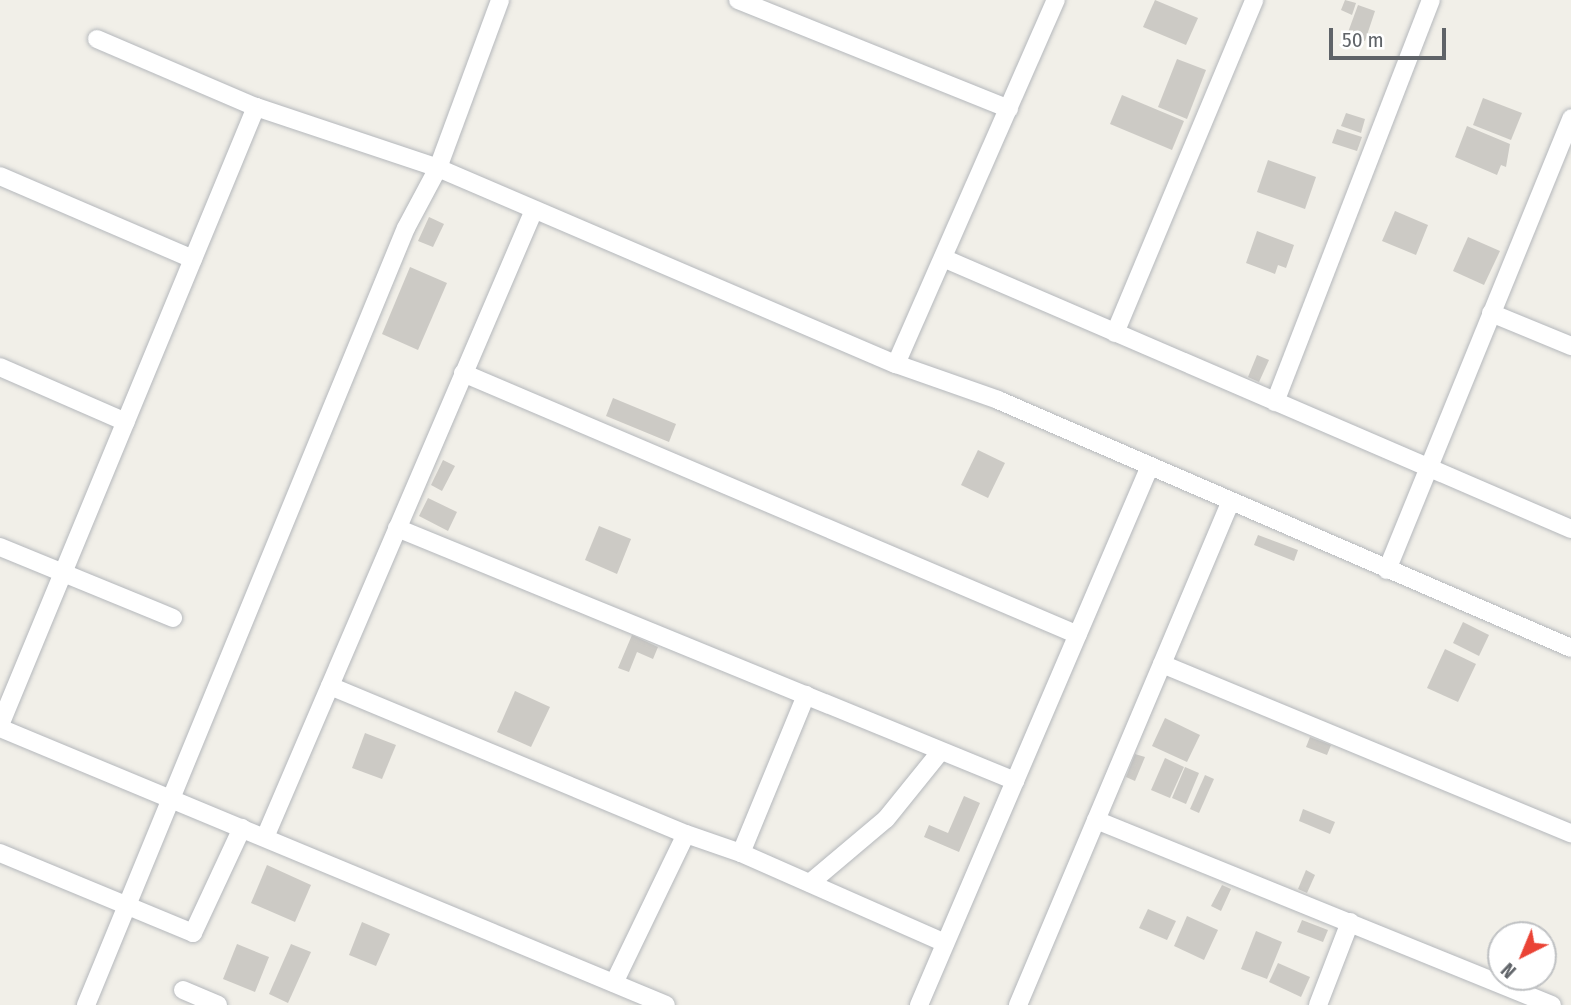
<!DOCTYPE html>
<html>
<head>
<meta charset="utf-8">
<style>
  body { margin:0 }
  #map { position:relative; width:1571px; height:1005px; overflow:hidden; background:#f1efe8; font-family:"Fira Sans Condensed",sans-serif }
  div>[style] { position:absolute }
  .building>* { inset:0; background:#cccac5 }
  .roads { filter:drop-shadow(0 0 2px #b5b8bc) drop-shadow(0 0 2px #b5b8bc) }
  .street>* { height:18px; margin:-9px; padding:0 9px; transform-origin:9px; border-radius:9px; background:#fff }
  span { translate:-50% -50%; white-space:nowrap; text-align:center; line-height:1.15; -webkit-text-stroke:5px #fff; paint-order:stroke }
  .north { position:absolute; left:1487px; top:921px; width:70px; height:70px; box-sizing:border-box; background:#fff; border:2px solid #bfc1c3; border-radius:50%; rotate:223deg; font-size:19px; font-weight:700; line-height:28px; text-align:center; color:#5f6368 }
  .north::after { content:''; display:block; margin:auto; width:24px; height:32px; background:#ea4335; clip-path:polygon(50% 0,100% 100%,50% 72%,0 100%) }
  .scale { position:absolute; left:1329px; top:28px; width:117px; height:32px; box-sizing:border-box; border:4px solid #5f6368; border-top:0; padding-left:9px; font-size:21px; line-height:24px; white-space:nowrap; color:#5f6368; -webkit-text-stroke:5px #fff; paint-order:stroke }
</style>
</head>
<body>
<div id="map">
  <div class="building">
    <i style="clip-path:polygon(1155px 0,1198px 18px,1186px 45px,1143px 27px)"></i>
    <i style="clip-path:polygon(1345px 0,1356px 3px,1352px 15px,1341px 10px)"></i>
    <i style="clip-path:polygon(1358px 5px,1375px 11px,1365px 41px,1347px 35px)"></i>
    <i style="clip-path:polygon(1177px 59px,1206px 70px,1187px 119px,1158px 107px)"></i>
    <i style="clip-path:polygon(1122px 95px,1184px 121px,1172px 150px,1110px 124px)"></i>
    <i style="clip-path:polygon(1483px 98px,1522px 113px,1511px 140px,1473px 125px)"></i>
    <i style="clip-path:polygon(1346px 113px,1365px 119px,1361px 133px,1341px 126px)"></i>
    <i style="clip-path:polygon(1467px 126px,1510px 144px,1506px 167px,1501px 165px,1497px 175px,1455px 157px)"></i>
    <i style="clip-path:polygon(1337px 129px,1362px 137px,1357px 151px,1332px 143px)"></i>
    <i style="clip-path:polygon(1268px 160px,1316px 177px,1305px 209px,1257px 192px)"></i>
    <i style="clip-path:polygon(1395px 211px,1428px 225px,1416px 255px,1382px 241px)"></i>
    <i style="clip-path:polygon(429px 217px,444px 224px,433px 247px,418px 241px)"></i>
    <i style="clip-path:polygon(1257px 231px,1294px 245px,1286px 268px,1278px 265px,1275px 274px,1246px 263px)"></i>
    <i style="clip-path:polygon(1468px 237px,1500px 251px,1484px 285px,1453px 271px)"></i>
    <i style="clip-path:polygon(410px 267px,447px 283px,418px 350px,382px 334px)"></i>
    <i style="clip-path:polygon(1257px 355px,1269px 360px,1259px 382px,1248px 377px)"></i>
    <i style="clip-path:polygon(613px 398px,676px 424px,669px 442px,606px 416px)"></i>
    <i style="clip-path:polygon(978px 450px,1005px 463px,988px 498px,961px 485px)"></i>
    <i style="clip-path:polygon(443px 460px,455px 466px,442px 491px,431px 485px)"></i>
    <i style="clip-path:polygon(428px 498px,457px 512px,448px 531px,419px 516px)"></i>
    <i style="clip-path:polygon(599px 526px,631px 539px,617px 574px,585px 560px)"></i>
    <i style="clip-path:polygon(1258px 535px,1298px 550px,1294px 561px,1254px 545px)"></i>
    <i style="clip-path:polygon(1463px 622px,1489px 635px,1479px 656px,1453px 643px)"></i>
    <i style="clip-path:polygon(632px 635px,658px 647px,653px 659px,637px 652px,629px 672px,618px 668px)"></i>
    <i style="clip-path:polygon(1445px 649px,1476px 664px,1458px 702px,1427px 688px)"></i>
    <i style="clip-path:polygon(515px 691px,550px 707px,531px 747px,497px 732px)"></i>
    <i style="clip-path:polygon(1165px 718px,1200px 735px,1187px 762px,1152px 746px)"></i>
    <i style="clip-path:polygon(365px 733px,396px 745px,382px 779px,352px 768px)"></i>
    <i style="clip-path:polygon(1310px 737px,1331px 745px,1327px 755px,1306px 747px)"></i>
    <i style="clip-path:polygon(1135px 754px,1145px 757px,1135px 781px,1126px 777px)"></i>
    <i style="clip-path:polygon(1165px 758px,1184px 767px,1170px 798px,1151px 790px)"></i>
    <i style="clip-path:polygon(1185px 767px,1199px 773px,1186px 804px,1172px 798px)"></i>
    <i style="clip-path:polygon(1205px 775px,1214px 779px,1199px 813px,1190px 809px)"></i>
    <i style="clip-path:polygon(964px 796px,980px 803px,959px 852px,924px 837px,929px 825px,948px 833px)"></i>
    <i style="clip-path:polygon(1303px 809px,1335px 822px,1330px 834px,1299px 821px)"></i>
    <i style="clip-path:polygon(267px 865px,311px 885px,295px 922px,251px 903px)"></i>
    <i style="clip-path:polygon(1306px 870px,1315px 875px,1307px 893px,1298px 889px)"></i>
    <i style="clip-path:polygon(1222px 885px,1231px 889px,1221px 911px,1211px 906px)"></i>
    <i style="clip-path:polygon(1148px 909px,1176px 921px,1167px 940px,1139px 928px)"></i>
    <i style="clip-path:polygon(1187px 916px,1218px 930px,1204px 960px,1174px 946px)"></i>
    <i style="clip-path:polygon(1302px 920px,1328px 930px,1323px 942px,1297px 932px)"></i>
    <i style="clip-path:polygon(362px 922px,390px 934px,376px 966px,349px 955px)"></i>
    <i style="clip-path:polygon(1256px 931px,1282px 942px,1267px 979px,1241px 969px)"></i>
    <i style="clip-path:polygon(237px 944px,269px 957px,255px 992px,223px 979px)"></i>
    <i style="clip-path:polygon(291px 944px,311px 952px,288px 1003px,269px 994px)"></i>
    <i style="clip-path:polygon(1278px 963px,1310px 977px,1301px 997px,1269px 982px)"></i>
  </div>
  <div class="roads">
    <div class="street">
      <i style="left:738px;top:0;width:292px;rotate:21.9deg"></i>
      <i style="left:97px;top:39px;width:173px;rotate:23.2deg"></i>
      <i style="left:256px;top:107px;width:192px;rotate:18.5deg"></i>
      <i style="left:438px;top:168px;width:179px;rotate:-69.7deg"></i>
      <i style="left:0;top:176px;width:210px;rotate:23.3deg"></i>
      <i style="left:943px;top:258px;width:684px;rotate:23.34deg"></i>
      <i style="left:1491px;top:313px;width:87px;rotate:22.4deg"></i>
      <i style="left:1115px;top:333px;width:361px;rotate:-67.3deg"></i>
      <i style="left:896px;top:364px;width:398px;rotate:-66.3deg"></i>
      <i style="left:0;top:367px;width:137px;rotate:23.6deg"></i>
      <i style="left:463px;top:373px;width:668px;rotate:23.07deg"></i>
      <i style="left:1275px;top:402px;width:431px;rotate:-68.8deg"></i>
      <i style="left:397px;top:528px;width:668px;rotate:22.26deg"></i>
      <i style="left:0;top:547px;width:187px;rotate:22.3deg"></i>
      <i style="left:1387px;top:570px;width:488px;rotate:-67.8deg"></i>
      <i style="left:1162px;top:664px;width:443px;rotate:22.5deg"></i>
      <i style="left:330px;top:686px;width:386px;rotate:22.6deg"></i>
      <i style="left:0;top:725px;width:669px;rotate:-67.5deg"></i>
      <i style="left:0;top:728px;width:721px;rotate:22.58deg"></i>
      <i style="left:1096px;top:820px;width:492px;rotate:22.1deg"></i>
      <i style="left:266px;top:835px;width:680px;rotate:-66.79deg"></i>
      <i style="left:0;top:853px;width:209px;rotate:22.5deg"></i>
      <i style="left:193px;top:933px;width:116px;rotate:-65deg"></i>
      <i style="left:741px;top:853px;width:223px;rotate:23.8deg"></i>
      <i style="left:810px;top:883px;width:99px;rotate:-40.1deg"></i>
      <i style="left:886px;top:819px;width:86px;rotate:-51.1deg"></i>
      <i style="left:614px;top:983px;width:165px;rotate:-64.2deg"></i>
      <i style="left:686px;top:834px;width:58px;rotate:19.1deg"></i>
      <i style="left:741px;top:853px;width:171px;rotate:-67.6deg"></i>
      <i style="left:183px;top:990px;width:38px;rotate:23deg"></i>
      <i style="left:86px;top:1005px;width:840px;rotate:-67.62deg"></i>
      <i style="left:406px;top:228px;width:68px;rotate:-61.9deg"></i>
      <i style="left:438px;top:168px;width:498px;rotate:23.2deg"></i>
      <i style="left:896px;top:364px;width:108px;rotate:19.4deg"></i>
      <i style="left:998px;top:400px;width:624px;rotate:23.4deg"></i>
      <i style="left:919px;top:1005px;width:584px;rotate:-66.81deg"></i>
      <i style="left:1018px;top:1005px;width:545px;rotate:-67.11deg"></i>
      <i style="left:1318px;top:1005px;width:89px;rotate:-68.9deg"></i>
    </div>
  </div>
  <div class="north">N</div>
  <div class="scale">50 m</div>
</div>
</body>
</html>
